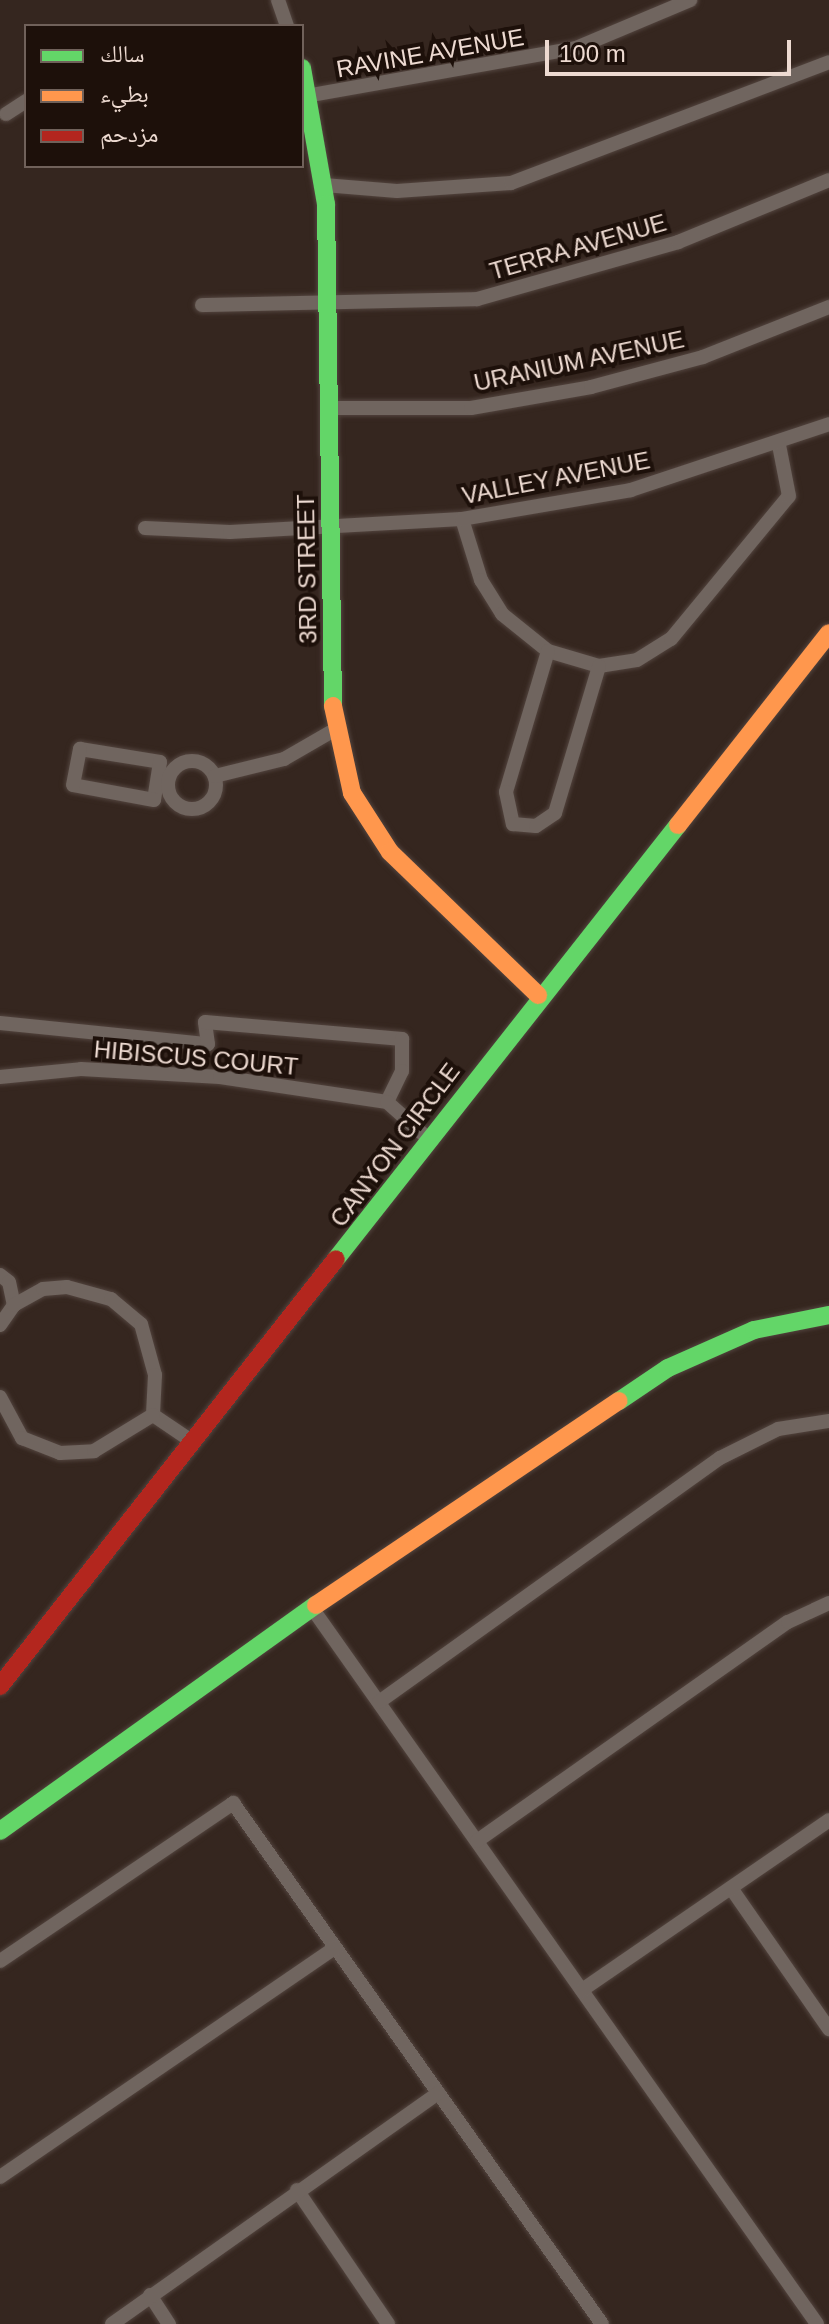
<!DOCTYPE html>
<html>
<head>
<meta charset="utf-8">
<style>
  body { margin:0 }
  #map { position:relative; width:829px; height:2324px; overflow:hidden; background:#35261f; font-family:Arial,"Noto Naskh Arabic",sans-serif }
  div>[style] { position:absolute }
  .roads { filter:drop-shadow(0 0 2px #52443e) drop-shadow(0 0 2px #52443e) }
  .street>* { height:14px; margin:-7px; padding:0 7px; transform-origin:7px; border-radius:7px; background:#70655f }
  .street>.ring { margin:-7px; padding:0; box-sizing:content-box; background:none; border:14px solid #70655f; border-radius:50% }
  .fast>* { height:18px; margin:-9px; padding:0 9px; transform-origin:9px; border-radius:9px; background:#63d668 }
  .slow>* { height:18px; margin:-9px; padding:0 9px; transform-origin:9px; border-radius:9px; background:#ff974d }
  .jam>* { height:18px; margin:-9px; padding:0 9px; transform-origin:9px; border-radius:9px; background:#b3261e }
  span { translate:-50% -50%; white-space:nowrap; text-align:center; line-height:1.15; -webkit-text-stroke:8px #1d100a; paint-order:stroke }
  .street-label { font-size:24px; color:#eddad1 }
  .legend { position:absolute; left:24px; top:24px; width:280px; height:144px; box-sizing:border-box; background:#1d100a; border:2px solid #70615a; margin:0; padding:10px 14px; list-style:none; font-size:24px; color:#eddad1 }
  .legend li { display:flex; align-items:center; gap:16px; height:40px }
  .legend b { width:40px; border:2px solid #70615a }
  .scale { position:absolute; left:545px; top:40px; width:246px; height:36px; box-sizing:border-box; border:4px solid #eddad1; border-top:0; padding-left:10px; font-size:24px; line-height:28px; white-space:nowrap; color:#eddad1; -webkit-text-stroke:6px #1d100a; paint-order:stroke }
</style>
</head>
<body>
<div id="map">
  <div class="roads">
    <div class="street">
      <i style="left:278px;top:0;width:28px;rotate:71deg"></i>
      <i style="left:312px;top:95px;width:268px;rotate:-10.1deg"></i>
      <i style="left:576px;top:48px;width:124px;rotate:-22.8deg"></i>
      <i style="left:6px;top:114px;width:24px;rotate:-33deg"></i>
      <i style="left:324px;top:185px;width:73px;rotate:4.7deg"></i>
      <i style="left:397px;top:191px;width:114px;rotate:-4deg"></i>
      <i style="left:511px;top:183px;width:340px;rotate:-20.8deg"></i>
      <i style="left:202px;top:305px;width:275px;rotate:-1.2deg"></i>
      <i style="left:477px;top:299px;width:209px;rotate:-15.8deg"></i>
      <i style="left:678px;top:242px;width:163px;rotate:-22.3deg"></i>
      <i style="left:329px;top:408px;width:142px"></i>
      <i style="left:471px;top:408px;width:122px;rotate:-9.9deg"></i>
      <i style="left:591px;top:387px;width:116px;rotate:-15deg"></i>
      <i style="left:703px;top:357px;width:136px;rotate:-21.6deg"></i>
      <i style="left:462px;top:519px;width:64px;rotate:72.7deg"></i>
      <i style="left:481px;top:580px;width:40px;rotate:58deg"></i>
      <i style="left:502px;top:614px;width:59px;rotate:38.8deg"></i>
      <i style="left:548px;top:651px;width:53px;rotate:16.4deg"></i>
      <i style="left:599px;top:666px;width:38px;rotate:-9deg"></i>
      <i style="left:637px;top:660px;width:40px;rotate:-32deg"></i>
      <i style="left:671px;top:639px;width:185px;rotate:-50.5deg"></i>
      <i style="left:789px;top:496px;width:52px;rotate:-101.1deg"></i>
      <i style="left:145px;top:528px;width:85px;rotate:2.7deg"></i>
      <i style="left:230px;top:532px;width:232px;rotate:-3.2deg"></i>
      <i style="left:462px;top:519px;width:171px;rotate:-9.7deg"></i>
      <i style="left:631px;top:490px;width:209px;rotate:-18.4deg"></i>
      <i style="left:548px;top:651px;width:147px;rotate:106.6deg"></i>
      <i style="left:506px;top:792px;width:33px;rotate:78deg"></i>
      <i style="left:513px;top:824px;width:23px;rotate:5deg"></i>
      <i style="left:536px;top:826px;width:23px;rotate:-34deg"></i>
      <i style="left:555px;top:813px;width:153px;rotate:-73.3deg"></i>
      <i style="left:80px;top:749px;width:81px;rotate:9.2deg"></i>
      <i style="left:160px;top:762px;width:38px;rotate:99deg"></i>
      <i style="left:154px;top:800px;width:82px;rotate:-169.5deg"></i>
      <i style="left:73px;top:785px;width:37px;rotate:-79deg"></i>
      <i class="ring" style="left:168px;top:761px;width:34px;height:34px"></i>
      <i style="left:215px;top:776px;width:71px;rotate:-13.8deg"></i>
      <i style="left:284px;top:759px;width:60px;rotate:-30deg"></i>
      <i style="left:0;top:1023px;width:209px;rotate:5.8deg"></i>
      <i style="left:208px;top:1044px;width:22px;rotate:-98deg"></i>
      <i style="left:205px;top:1022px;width:198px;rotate:4.9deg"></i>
      <i style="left:402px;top:1039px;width:32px;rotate:90deg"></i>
      <i style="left:402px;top:1071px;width:34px;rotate:116deg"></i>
      <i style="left:0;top:1077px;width:81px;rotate:-5.6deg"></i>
      <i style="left:81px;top:1069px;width:139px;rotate:3.3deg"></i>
      <i style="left:220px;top:1077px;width:169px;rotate:8.5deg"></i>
      <i style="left:387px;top:1102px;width:59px;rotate:41.6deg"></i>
      <i style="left:0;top:1275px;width:11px;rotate:38deg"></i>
      <i style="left:9px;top:1282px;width:24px;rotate:78deg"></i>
      <i style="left:0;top:1325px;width:24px;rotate:-55deg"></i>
      <i style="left:14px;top:1305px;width:33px;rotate:-29deg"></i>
      <i style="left:43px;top:1289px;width:24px;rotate:-5deg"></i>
      <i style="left:67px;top:1287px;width:46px;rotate:15.3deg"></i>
      <i style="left:111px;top:1299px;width:39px;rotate:40deg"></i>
      <i style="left:141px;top:1324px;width:53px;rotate:74.6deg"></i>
      <i style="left:155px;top:1375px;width:40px;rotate:92.9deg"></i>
      <i style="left:153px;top:1415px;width:48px;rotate:34deg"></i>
      <i style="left:0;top:1397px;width:47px;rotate:61.8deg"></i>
      <i style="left:22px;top:1438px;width:41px;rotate:21.5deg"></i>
      <i style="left:60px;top:1453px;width:34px;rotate:-3deg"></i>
      <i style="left:94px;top:1451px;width:69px;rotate:-31.4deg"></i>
      <i style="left:312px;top:1608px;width:876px;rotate:54.8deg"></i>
      <i style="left:379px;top:1702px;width:419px;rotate:-35.6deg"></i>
      <i style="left:720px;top:1458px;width:65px;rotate:-26.6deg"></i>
      <i style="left:778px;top:1429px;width:52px;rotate:-8.9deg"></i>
      <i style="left:477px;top:1841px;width:380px;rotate:-35.2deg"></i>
      <i style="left:788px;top:1622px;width:45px;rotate:-24.9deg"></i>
      <i style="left:731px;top:1888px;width:172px;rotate:55.2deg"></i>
      <i style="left:0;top:1961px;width:282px;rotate:-34.1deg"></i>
      <i style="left:233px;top:1803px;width:638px;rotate:54.69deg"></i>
      <i style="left:582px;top:1990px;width:300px;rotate:-34.5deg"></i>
      <i style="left:0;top:2177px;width:406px;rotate:-34.4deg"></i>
      <i style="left:297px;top:2190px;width:162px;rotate:55.8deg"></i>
      <i style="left:150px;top:2295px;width:35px;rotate:57deg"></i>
      <i style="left:112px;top:2324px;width:400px;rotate:-35.3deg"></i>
    </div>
    <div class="fast">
      <i style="left:302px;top:68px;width:138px;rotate:80deg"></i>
      <i style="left:326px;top:204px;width:502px;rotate:89.2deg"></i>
      <i style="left:336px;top:1259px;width:553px;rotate:-51.76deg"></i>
      <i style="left:619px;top:1401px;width:59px;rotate:-34deg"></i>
      <i style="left:668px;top:1368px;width:94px;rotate:-23.8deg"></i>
      <i style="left:754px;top:1330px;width:76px;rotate:-11.3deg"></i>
      <i style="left:0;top:1831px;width:388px;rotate:-35.6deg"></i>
    </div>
    <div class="slow">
      <i style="left:333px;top:706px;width:89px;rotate:77.7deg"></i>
      <i style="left:352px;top:793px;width:70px;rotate:57.2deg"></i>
      <i style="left:390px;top:852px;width:206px;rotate:44deg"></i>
      <i style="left:678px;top:825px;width:244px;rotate:-51.8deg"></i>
      <i style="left:316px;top:1605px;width:365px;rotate:-34deg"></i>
    </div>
    <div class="jam">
      <i style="left:0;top:1686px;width:543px;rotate:-51.8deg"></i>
    </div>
  </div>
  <div class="street-label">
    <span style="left:430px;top:53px;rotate:-10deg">RAVINE AVENUE</span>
    <span style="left:578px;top:247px;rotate:-16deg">TERRA AVENUE</span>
    <span style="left:579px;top:361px;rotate:-12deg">URANIUM AVENUE</span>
    <span style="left:556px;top:478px;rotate:-11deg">VALLEY AVENUE</span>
    <span style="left:307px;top:569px;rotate:-91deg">3RD STREET</span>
    <span style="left:196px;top:1058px;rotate:5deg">HIBISCUS COURT</span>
    <span style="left:395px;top:1145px;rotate:-53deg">CANYON CIRCLE</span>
  </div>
  <ul class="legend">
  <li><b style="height:10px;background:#63d668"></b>سالك</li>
  <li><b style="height:10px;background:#ff974d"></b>بطيء</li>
  <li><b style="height:10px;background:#b3261e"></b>مزدحم</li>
  </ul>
  <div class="scale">100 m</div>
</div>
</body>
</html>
